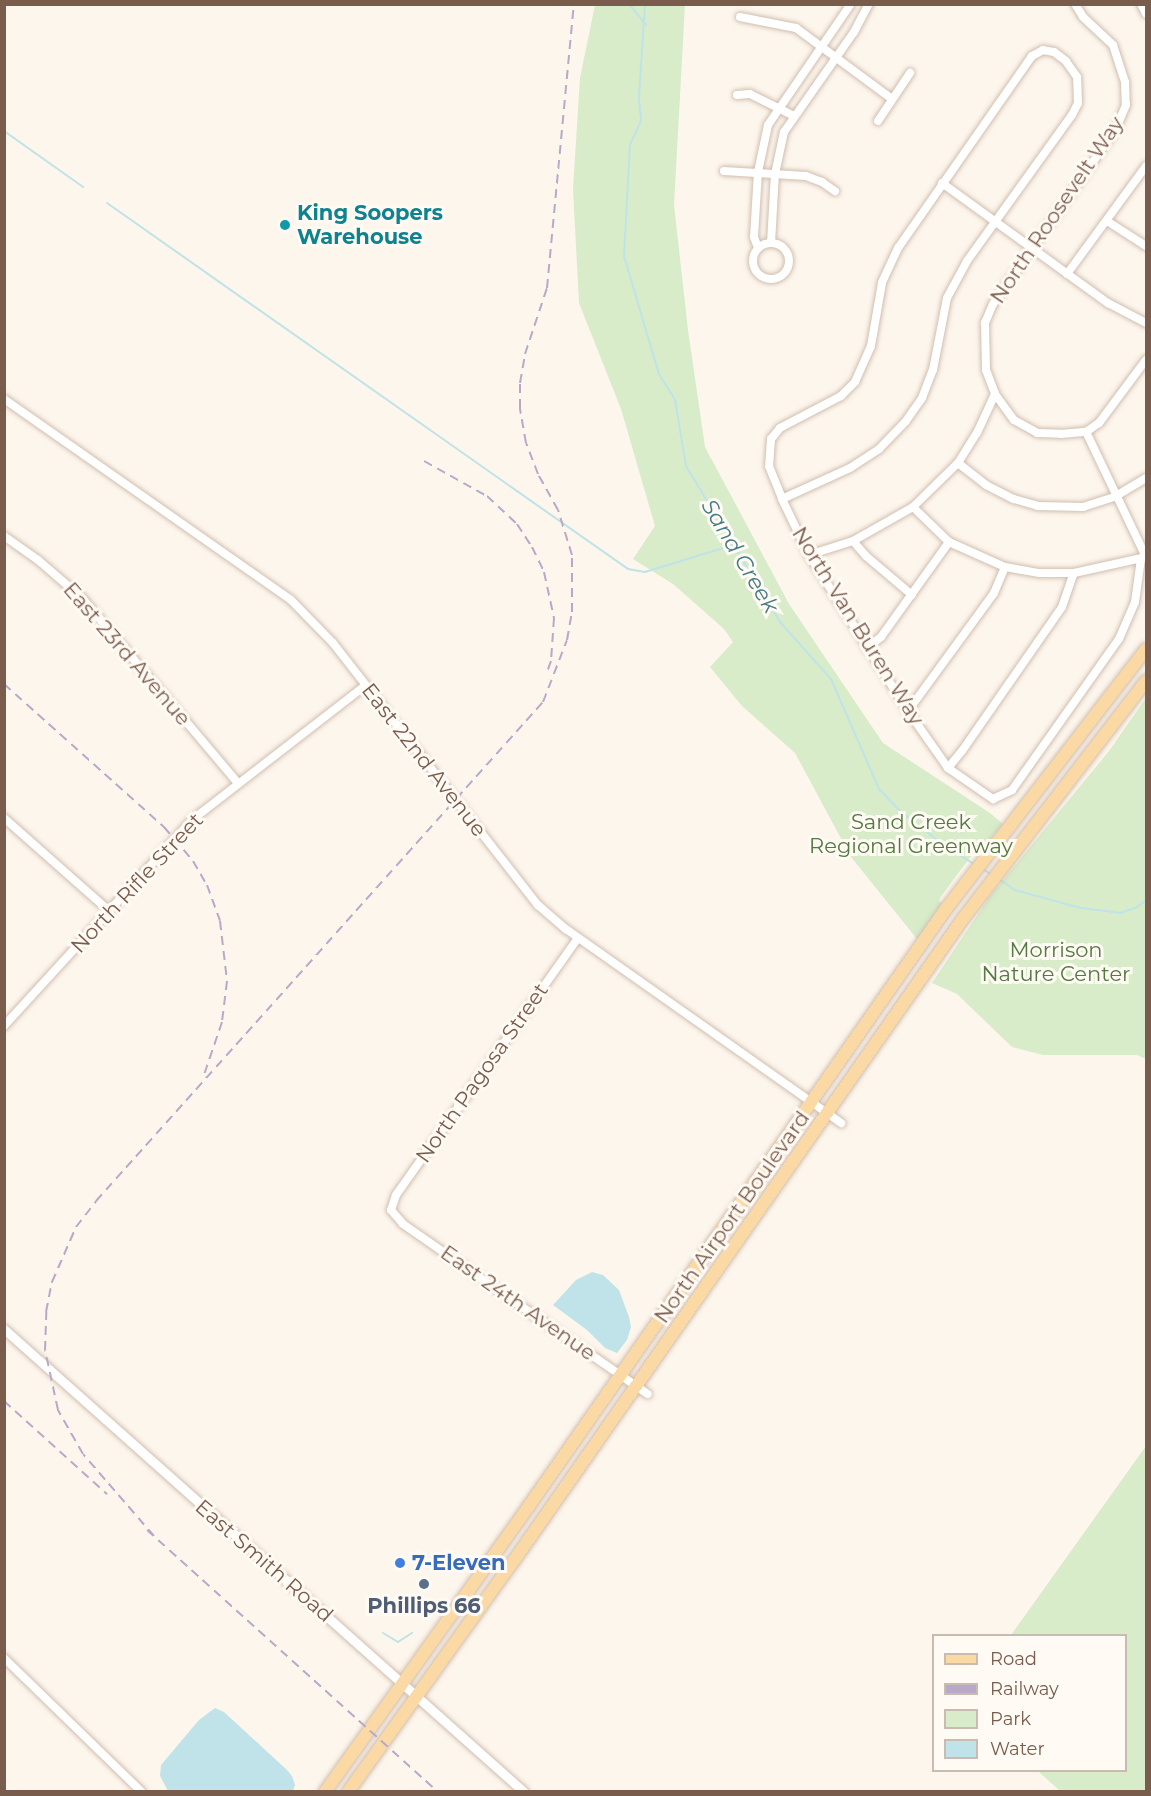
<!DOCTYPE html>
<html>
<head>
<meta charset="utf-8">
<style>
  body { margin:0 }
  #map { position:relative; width:1151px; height:1796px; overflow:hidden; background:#fdf6ec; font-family:Montserrat,sans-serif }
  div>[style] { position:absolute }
  .green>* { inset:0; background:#d8ecc9 }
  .water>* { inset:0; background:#bfe3e8 }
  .stream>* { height:2px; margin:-1px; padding:0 1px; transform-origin:1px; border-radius:1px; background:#bfe3e8 }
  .roads { filter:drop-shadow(0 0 2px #d1beb0) drop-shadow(0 0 2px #d1beb0) }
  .minor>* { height:8px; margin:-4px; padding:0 4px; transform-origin:4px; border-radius:4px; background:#fff }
  .minor>.ring { margin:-4px; padding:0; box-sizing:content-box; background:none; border:8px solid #fff; border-radius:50% }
  .tertiary>* { height:9px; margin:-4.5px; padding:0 4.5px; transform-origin:4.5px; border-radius:4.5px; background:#fff }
  .primary>* { height:12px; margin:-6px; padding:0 6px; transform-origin:6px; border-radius:6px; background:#fbd9a5 }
  .rail>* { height:2px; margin-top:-1px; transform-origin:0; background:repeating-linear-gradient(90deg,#b9a8c9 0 9px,transparent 0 15px) }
  .dots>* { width:16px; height:16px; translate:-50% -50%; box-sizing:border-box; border:3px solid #fffaf3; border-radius:50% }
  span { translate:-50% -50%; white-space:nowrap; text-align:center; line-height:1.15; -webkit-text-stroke:6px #fffaf3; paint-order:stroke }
  .street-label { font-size:21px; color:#7a5c4d }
  .culture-label { font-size:21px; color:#0d838f; font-weight:700 }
  .left { translate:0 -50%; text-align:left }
  .park-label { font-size:21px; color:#537a41 }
  .shop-label { font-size:21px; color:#366cbe; font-weight:700 }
  .service-label { font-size:21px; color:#4e5e75; font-weight:700 }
  .water-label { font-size:22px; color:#437c86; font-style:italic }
  .frame { position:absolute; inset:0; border:6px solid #7a5c4d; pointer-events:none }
  .legend { position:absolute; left:932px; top:1634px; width:195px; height:138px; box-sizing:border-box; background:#fffaf3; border:2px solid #cabbb1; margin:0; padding:8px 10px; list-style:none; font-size:18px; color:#7a5c4d }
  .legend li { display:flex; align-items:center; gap:12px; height:30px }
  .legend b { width:30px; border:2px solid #cabbb1 }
</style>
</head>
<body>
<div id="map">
  <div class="green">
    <i style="clip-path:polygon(595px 5px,685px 5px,674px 205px,688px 330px,705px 447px,789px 604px,883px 743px,990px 813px,1003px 824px,987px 843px,983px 841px,959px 872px,940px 898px,939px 901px,942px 903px,917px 939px,851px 857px,795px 753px,742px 706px,710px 667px,733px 642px,724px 629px,673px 584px,633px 559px,655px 526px,621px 409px,579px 303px,573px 189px,580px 78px)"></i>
    <i style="clip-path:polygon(1146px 698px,1146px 1059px,1137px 1055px,1043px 1055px,1012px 1047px,957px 994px,932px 983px,990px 896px,1109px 751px)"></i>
    <i style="clip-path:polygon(1146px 1446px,1146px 1791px,1060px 1791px,1038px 1771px,1126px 1770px,1126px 1636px,1011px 1635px)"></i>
  </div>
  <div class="water">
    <i style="clip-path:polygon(592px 1272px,603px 1275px,619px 1290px,629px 1317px,631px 1327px,627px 1340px,617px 1353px,605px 1348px,587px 1330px,553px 1305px,576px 1280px)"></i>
    <i style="clip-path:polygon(215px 1708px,224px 1712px,287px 1770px,292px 1776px,295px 1785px,293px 1791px,168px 1791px,160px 1776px,161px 1765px,199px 1720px)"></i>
  </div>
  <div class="stream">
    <i style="left:629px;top:4px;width:27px;rotate:51deg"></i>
    <i style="left:645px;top:4px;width:94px;rotate:93.7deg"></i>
    <i style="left:639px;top:98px;width:23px;rotate:85deg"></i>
    <i style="left:641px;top:121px;width:26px;rotate:115deg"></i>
    <i style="left:630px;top:145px;width:111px;rotate:93.1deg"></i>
    <i style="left:624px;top:256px;width:123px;rotate:73.5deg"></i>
    <i style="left:659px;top:374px;width:31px;rotate:58deg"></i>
    <i style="left:675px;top:400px;width:67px;rotate:80.5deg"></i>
    <i style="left:686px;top:466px;width:182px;rotate:58.9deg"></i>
    <i style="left:780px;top:622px;width:76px;rotate:48.2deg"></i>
    <i style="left:831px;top:679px;width:120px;rotate:66.4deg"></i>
    <i style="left:879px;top:789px;width:32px;rotate:46deg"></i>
    <i style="left:901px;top:812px;width:56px;rotate:37.7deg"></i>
    <i style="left:945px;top:846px;width:34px;rotate:32deg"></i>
    <i style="left:4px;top:131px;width:97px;rotate:35.3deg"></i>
    <i style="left:107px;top:203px;width:637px;rotate:35.09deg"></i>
    <i style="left:628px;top:569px;width:17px;rotate:10deg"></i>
    <i style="left:645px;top:572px;width:92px;rotate:-17.1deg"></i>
    <i style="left:981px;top:868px;width:13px;rotate:32deg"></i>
    <i style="left:999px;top:879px;width:19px;rotate:35deg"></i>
    <i style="left:1015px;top:890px;width:68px;rotate:15.3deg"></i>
    <i style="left:1081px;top:908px;width:39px;rotate:7deg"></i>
    <i style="left:1120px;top:913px;width:18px;rotate:-19deg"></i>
    <i style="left:1137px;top:907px;width:11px;rotate:-38deg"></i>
    <i style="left:383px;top:1633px;width:17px;rotate:31deg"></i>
    <i style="left:398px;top:1642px;width:17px;rotate:-33deg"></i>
  </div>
  <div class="roads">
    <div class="minor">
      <i style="left:1075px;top:4px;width:15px;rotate:58deg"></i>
      <i style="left:1083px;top:17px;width:41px;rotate:43deg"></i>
      <i style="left:1113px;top:45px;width:39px;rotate:72deg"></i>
      <i style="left:1125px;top:82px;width:23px;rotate:88deg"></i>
      <i style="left:1126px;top:105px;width:26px;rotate:113deg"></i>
      <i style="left:1116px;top:129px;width:214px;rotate:125.1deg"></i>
      <i style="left:993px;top:304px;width:21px;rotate:113deg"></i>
      <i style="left:985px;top:323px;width:47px;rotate:88.8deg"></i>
      <i style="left:986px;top:370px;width:26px;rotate:69deg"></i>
      <i style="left:995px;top:394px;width:32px;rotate:54deg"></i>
      <i style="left:1014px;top:420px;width:26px;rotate:29deg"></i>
      <i style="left:1037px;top:433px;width:24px;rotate:2deg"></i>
      <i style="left:1061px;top:434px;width:25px;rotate:-5deg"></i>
      <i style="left:1086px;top:432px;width:16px;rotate:-35deg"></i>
      <i style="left:1099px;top:423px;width:79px;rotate:-53.3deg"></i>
      <i style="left:1141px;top:4px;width:11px;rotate:63deg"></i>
      <i style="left:740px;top:17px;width:57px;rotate:11.1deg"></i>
      <i style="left:796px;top:28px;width:119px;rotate:36.5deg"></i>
      <i style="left:737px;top:95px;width:13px;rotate:-4deg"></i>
      <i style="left:750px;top:94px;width:49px;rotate:26.6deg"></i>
      <i style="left:878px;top:121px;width:58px;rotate:-56.3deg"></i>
      <i style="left:724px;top:171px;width:82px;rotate:3.5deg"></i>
      <i style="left:806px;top:176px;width:17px;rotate:21deg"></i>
      <i style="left:822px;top:182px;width:16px;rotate:35deg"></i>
      <i style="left:942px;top:183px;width:205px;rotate:35.9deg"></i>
      <i style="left:1108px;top:303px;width:43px;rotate:27.8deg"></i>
      <i style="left:1107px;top:221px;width:46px;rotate:32.7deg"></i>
      <i style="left:771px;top:243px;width:69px;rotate:-86.7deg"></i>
      <i style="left:775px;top:174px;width:43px;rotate:-77.9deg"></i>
      <i style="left:784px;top:132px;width:122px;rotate:-55deg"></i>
      <i style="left:854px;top:32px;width:32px;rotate:-62deg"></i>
      <i class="ring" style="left:753px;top:243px;width:28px;height:28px"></i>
      <i style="left:758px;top:248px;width:12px;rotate:-110deg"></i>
      <i style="left:754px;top:237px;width:65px;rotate:-86.5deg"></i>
      <i style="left:758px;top:172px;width:48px;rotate:-78deg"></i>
      <i style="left:768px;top:125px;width:147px;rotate:-55.6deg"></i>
      <i style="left:1067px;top:274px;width:134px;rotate:-53.8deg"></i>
      <i style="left:4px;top:399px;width:350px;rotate:35deg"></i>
      <i style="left:291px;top:600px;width:60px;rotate:45.7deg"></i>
      <i style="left:333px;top:643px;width:333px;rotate:52deg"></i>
      <i style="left:538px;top:905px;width:37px;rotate:41deg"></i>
      <i style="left:566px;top:929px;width:337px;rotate:35.2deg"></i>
      <i style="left:958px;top:463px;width:36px;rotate:38deg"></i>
      <i style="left:986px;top:485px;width:31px;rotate:27deg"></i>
      <i style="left:1014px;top:499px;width:25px;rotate:16deg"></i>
      <i style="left:1038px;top:506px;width:45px;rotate:1.3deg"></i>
      <i style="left:1083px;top:507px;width:35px;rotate:-18deg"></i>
      <i style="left:1116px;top:496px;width:35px;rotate:-31deg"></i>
      <i style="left:782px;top:499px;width:75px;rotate:-24.5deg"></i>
      <i style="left:850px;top:468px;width:35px;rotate:-33deg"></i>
      <i style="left:879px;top:449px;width:39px;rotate:-46deg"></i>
      <i style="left:906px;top:421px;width:28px;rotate:-55deg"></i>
      <i style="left:922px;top:398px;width:30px;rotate:-69deg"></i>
      <i style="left:933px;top:370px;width:73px;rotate:-79deg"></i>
      <i style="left:947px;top:298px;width:42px;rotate:-61.6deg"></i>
      <i style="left:967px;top:261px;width:180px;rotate:-54.3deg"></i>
      <i style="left:1072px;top:115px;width:13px;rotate:-63deg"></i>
      <i style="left:1078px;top:103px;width:26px;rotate:-92deg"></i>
      <i style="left:1077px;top:77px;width:19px;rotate:-125deg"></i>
      <i style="left:1066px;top:61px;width:15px;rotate:-143deg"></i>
      <i style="left:1054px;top:52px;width:11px;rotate:-170deg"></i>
      <i style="left:1043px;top:50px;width:13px;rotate:151deg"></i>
      <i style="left:1032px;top:56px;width:234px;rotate:124.9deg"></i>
      <i style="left:898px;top:248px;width:38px;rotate:115deg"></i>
      <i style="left:882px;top:283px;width:64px;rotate:99.9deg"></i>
      <i style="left:871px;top:346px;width:39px;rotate:114deg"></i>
      <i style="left:855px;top:382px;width:20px;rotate:135deg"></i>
      <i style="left:841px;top:396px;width:69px;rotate:152.3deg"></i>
      <i style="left:780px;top:428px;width:14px;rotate:129deg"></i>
      <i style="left:771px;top:439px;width:27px;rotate:94deg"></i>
      <i style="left:769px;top:466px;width:35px;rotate:68deg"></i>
      <i style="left:782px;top:499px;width:62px;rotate:64.3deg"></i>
      <i style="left:809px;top:555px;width:185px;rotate:57.6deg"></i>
      <i style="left:908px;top:711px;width:70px;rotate:54.9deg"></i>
      <i style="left:948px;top:768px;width:55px;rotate:34.6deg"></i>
      <i style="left:993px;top:799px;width:21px;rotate:-25deg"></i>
      <i style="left:1012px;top:790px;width:185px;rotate:-54.7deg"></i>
      <i style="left:1119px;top:639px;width:40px;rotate:-66.6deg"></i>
      <i style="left:1135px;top:602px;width:43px;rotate:-82.1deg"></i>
      <i style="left:913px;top:507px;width:50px;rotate:44.2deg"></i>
      <i style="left:949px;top:542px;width:61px;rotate:24.1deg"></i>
      <i style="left:1005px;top:567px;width:35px;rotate:10deg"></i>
      <i style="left:1039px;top:573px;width:35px"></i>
      <i style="left:1074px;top:573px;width:74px;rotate:-12.5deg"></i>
      <i style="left:1146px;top:557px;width:139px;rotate:-115.6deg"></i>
      <i style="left:4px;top:536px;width:42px;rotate:35.2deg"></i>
      <i style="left:38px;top:560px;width:58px;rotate:40.8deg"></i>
      <i style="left:82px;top:598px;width:242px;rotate:49.9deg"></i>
      <i style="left:853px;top:541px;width:20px;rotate:49deg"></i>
      <i style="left:866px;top:556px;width:60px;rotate:40.3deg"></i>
      <i style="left:809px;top:555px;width:46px;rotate:-17.7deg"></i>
      <i style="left:853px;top:541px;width:69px;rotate:-29.5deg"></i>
      <i style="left:913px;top:507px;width:63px;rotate:-44.4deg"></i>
      <i style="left:958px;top:463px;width:36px;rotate:-58deg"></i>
      <i style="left:977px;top:433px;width:43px;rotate:-65.2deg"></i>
      <i style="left:867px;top:648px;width:18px;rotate:-38deg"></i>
      <i style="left:881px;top:637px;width:117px;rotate:-54.4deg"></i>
      <i style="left:908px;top:711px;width:146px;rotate:-53.9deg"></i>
      <i style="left:994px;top:593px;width:28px;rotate:-67deg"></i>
      <i style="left:948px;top:768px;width:22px;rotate:-51deg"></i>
      <i style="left:962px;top:751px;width:175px;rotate:-55.2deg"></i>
      <i style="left:1062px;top:607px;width:36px;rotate:-71deg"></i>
      <i style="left:4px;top:818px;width:139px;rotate:41.5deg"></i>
      <i style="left:578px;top:938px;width:315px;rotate:125.3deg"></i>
      <i style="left:396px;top:1195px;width:16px;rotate:108deg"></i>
      <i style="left:391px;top:1210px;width:18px;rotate:49deg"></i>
      <i style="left:403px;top:1224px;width:298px;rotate:34.8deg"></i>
      <i style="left:4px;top:1026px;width:279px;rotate:-47.6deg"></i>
      <i style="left:192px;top:820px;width:220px;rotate:-37.8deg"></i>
      <i style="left:4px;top:1658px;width:192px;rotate:44.2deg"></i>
    </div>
    <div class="tertiary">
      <i style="left:4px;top:1329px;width:696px;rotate:41.68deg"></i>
    </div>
    <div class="primary">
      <i style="left:325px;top:1792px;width:351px;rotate:-54.5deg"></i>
      <i style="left:529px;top:1506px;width:728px;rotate:-55.07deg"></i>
      <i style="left:946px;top:909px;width:328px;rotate:-52.4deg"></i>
      <i style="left:348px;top:1792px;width:287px;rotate:-54.4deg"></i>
      <i style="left:515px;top:1559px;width:780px;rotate:-55.03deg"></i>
      <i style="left:962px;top:920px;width:302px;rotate:-52.4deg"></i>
    </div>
  </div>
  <div class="rail">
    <i style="left:424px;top:461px;width:72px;rotate:29.1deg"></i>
    <i style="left:487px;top:496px;width:41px;rotate:43deg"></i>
    <i style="left:517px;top:524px;width:27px;rotate:57deg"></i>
    <i style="left:532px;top:547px;width:28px;rotate:64deg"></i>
    <i style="left:544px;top:572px;width:47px;rotate:77.7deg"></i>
    <i style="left:554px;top:618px;width:43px;rotate:94deg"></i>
    <i style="left:551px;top:661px;width:12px;rotate:110deg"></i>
    <i style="left:4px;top:684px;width:215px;rotate:41.8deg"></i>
    <i style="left:164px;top:827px;width:45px;rotate:49.5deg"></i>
    <i style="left:193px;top:861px;width:28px;rotate:60deg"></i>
    <i style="left:207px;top:885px;width:38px;rotate:70deg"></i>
    <i style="left:220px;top:921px;width:60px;rotate:83.3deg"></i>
    <i style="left:227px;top:981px;width:41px;rotate:97deg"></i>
    <i style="left:222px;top:1022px;width:56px;rotate:108.8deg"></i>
    <i style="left:4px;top:1401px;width:139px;rotate:42.1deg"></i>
    <i style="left:147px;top:1530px;width:392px;rotate:42deg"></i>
    <i style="left:154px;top:1536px;width:108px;rotate:-130.9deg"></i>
    <i style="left:83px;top:1454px;width:51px;rotate:-119.6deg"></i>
    <i style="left:58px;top:1410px;width:61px;rotate:-102.2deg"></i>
    <i style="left:45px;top:1350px;width:38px;rotate:-88deg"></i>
    <i style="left:46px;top:1312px;width:31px;rotate:-79deg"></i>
    <i style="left:52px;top:1282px;width:60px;rotate:-66.4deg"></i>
    <i style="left:76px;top:1227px;width:33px;rotate:-52deg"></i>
    <i style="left:96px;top:1201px;width:670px;rotate:-48.15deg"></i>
    <i style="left:543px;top:702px;width:66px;rotate:-68.8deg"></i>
    <i style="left:567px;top:640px;width:28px;rotate:-80deg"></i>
    <i style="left:572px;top:612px;width:57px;rotate:-90deg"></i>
    <i style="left:572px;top:555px;width:47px;rotate:-107.3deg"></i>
    <i style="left:558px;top:510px;width:41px;rotate:-119.1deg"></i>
    <i style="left:538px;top:474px;width:33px;rotate:-111deg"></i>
    <i style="left:526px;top:443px;width:36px;rotate:-100deg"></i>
    <i style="left:520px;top:408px;width:25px;rotate:-90deg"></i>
    <i style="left:520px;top:383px;width:29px;rotate:-80deg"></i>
    <i style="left:525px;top:354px;width:70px;rotate:-71.6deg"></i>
    <i style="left:547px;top:288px;width:285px;rotate:-84.6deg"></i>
  </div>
  <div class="dots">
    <i style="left:285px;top:225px;background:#0f9aa8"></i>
    <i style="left:400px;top:1563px;background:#3f7fe0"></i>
    <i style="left:424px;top:1584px;background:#5c6f8a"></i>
  </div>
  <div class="street-label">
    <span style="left:1057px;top:210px;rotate:-56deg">North Roosevelt Way</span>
    <span style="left:858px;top:626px;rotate:58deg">North Van Buren Way</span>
    <span style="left:127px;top:654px;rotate:49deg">East 23rd Avenue</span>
    <span style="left:424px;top:760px;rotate:52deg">East 22nd Avenue</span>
    <span style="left:137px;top:883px;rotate:-47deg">North Rifle Street</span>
    <span style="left:482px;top:1073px;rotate:-55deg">North Pagosa Street</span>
    <span style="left:732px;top:1217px;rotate:-55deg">North Airport Boulevard</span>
    <span style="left:518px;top:1303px;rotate:35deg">East 24th Avenue</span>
    <span style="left:264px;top:1561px;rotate:41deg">East Smith Road</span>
  </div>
  <div class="culture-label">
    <span class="left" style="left:297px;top:225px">King Soopers<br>Warehouse</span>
  </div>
  <div class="park-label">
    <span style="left:911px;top:834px">Sand Creek<br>Regional Greenway</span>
    <span style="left:1056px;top:962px">Morrison<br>Nature Center</span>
  </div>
  <div class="shop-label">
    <span class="left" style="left:412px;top:1563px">7-Eleven</span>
  </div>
  <div class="service-label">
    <span style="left:424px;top:1606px">Phillips 66</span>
  </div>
  <div class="water-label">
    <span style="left:740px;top:556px;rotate:59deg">Sand Creek</span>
  </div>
  <div class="frame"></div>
  <ul class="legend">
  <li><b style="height:8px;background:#fbd9a5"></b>Road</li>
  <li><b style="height:8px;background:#b9a8c9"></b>Railway</li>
  <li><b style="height:16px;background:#d8ecc9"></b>Park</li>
  <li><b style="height:16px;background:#bfe3e8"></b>Water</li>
  </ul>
</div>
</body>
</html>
